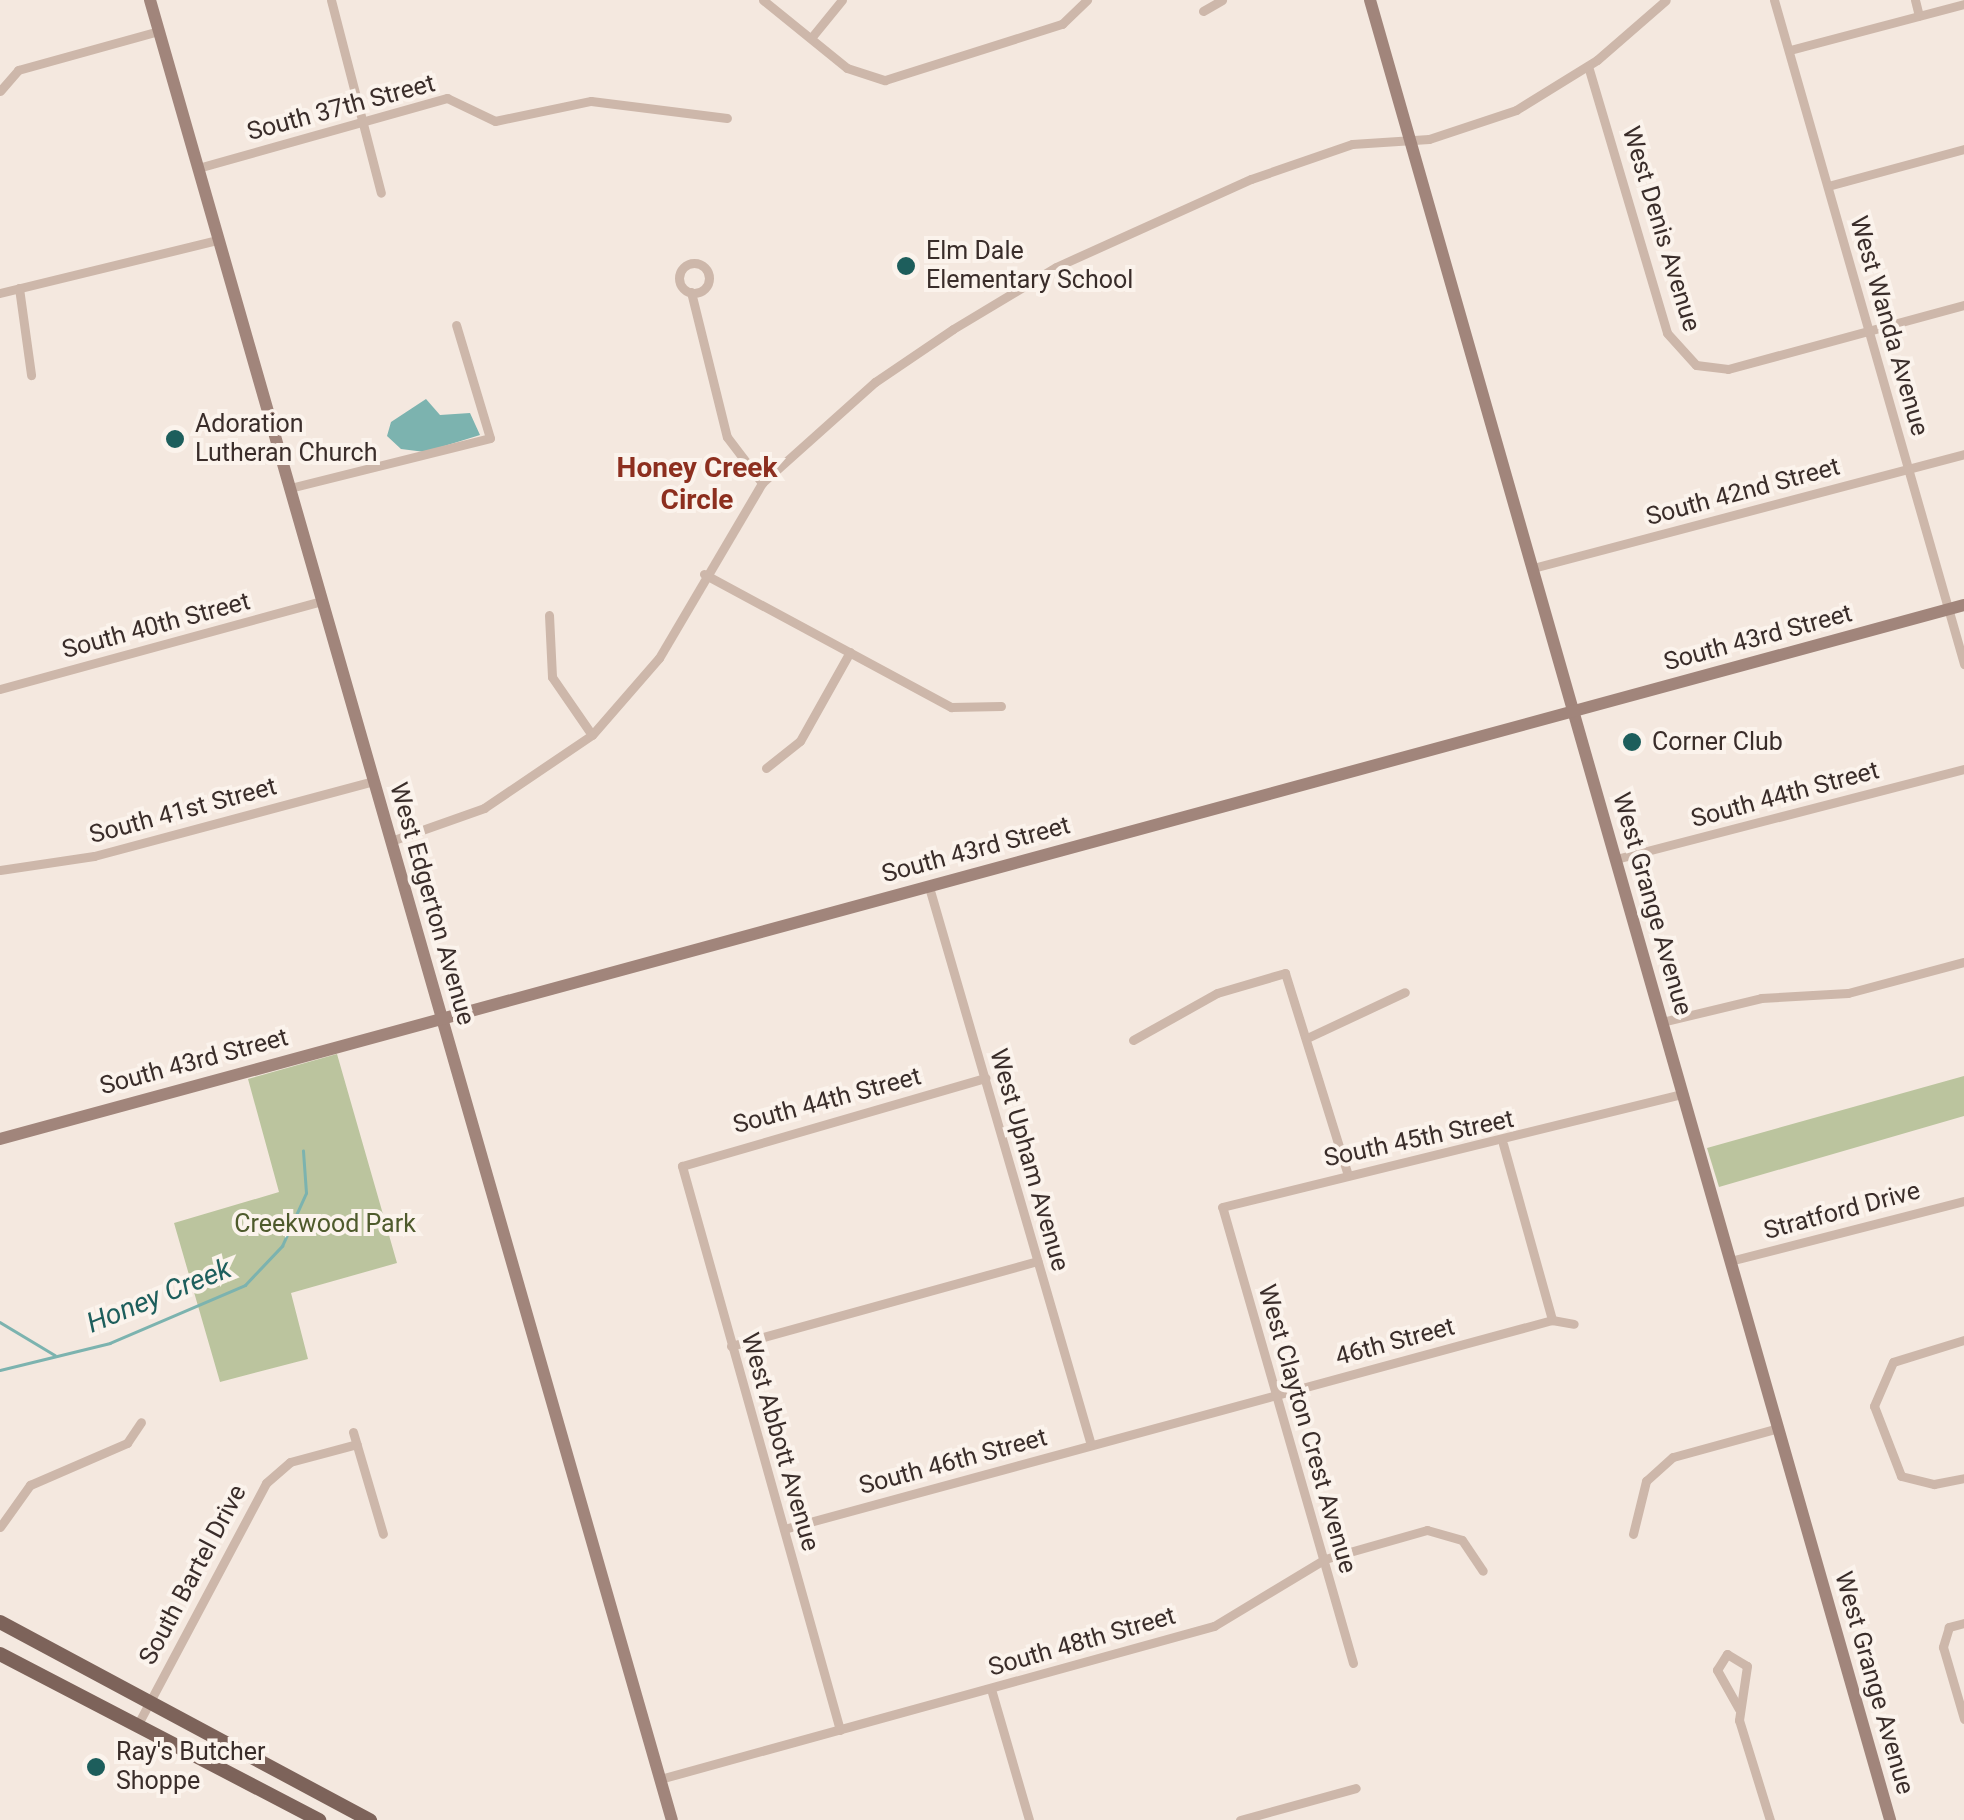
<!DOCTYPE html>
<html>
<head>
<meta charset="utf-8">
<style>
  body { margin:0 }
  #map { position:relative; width:1964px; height:1820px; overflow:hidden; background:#f4e8df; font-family:Roboto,sans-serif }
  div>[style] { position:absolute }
  .green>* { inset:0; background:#bbc49e }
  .water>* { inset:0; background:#7cb3af }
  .stream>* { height:2.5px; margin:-1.25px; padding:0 1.25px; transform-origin:1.25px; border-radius:1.25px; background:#7cb3af }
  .street>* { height:9px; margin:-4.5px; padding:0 4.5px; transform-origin:4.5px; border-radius:4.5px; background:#cdb7aa }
  .street>.ring { margin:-4.5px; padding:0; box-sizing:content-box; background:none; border:9px solid #cdb7aa; border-radius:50% }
  .secondary>* { height:12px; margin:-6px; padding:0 6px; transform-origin:6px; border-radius:6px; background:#a1857b }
  .primary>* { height:14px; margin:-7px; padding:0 7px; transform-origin:7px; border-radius:7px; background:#7d635a }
  .dots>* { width:28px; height:28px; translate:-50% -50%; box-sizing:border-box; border:5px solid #fbf3ec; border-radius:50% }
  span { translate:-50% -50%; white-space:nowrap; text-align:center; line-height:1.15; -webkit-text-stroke:8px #fbf3ec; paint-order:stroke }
  .street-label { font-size:25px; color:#3a2d2a }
  .poi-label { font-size:25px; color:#3a2d2a }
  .left { translate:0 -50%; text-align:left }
  .park-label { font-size:25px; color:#4e5a2c }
  .neighbourhood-label { font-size:28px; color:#8d2f1f; font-weight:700 }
  .water-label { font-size:28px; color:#1d5e5c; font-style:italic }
</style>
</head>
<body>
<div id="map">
  <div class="green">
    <i style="clip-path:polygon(337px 1054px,397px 1263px,291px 1293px,308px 1359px,220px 1382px,174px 1223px,279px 1192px,248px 1079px)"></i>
    <i style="clip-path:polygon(1964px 1076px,1964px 1116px,1719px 1187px,1707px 1148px)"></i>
  </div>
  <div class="water">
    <i style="clip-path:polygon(426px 399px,440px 415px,470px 413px,480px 435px,425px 452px,401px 449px,387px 436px,391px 422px)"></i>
  </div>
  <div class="stream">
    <i style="left:0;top:1322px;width:64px;rotate:31deg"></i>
    <i style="left:0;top:1370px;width:113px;rotate:-13.8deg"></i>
    <i style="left:110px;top:1343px;width:147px;rotate:-23.2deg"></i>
    <i style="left:245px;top:1285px;width:54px;rotate:-46.5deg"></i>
    <i style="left:282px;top:1246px;width:58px;rotate:-65.6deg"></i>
    <i style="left:306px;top:1193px;width:42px;rotate:-94.1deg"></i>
  </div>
  <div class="street">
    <i style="left:331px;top:0;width:199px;rotate:75.5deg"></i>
    <i style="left:763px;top:0;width:108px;rotate:39deg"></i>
    <i style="left:847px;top:68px;width:40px;rotate:18deg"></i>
    <i style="left:885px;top:80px;width:186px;rotate:-17.6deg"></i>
    <i style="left:1062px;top:24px;width:35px;rotate:-44deg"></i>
    <i style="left:1774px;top:0;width:691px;rotate:74.03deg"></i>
    <i style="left:1915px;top:0;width:16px;rotate:76deg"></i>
    <i style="left:1203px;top:11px;width:22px;rotate:-30deg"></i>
    <i style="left:811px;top:38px;width:49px;rotate:-50.8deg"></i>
    <i style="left:1790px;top:50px;width:180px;rotate:-14.8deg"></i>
    <i style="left:1588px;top:66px;width:278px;rotate:73.5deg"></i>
    <i style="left:1667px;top:333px;width:43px;rotate:47.8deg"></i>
    <i style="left:1696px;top:365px;width:32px;rotate:7deg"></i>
    <i style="left:1728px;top:369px;width:245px;rotate:-15.2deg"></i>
    <i style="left:0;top:91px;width:28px;rotate:-49deg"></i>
    <i style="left:18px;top:70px;width:146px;rotate:-15.5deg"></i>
    <i style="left:198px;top:168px;width:259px;rotate:-15.7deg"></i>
    <i style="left:447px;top:98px;width:53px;rotate:25.6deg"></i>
    <i style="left:495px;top:121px;width:98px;rotate:-11.8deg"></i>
    <i style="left:591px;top:101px;width:137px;rotate:7.1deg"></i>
    <i style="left:1828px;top:186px;width:141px;rotate:-15.2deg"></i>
    <i class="ring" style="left:679px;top:263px;width:21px;height:21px"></i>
    <i style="left:19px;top:288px;width:88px;rotate:82.1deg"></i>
    <i style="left:691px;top:292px;width:149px;rotate:76.1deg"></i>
    <i style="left:727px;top:437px;width:58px;rotate:52.7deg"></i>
    <i style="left:0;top:293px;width:224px;rotate:-13.7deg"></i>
    <i style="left:290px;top:488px;width:206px;rotate:-14deg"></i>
    <i style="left:490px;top:438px;width:118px;rotate:-106.7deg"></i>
    <i style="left:1533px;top:568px;width:446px;rotate:-14.8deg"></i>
    <i style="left:704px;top:574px;width:281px;rotate:28.3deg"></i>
    <i style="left:951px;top:707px;width:50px;rotate:-1.1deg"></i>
    <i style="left:549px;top:615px;width:62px;rotate:87.2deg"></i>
    <i style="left:552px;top:677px;width:70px;rotate:55.4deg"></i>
    <i style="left:0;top:689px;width:334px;rotate:-15.3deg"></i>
    <i style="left:766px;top:768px;width:43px;rotate:-38.5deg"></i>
    <i style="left:800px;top:741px;width:102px;rotate:-60.7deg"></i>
    <i style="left:391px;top:841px;width:99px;rotate:-19.5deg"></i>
    <i style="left:484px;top:808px;width:130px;rotate:-34.1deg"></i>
    <i style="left:592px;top:735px;width:102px;rotate:-49deg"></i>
    <i style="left:659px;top:658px;width:203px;rotate:-59.5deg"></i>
    <i style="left:762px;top:483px;width:152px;rotate:-41.8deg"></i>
    <i style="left:875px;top:382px;width:94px;rotate:-34.2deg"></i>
    <i style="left:953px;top:329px;width:120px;rotate:-31deg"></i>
    <i style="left:1056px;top:267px;width:214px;rotate:-24.3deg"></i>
    <i style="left:1251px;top:179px;width:107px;rotate:-19.1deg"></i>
    <i style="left:1352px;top:144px;width:77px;rotate:-3.7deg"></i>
    <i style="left:1429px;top:139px;width:92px;rotate:-18.4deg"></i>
    <i style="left:1516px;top:110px;width:95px;rotate:-31.7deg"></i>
    <i style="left:1597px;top:60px;width:91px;rotate:-41deg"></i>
    <i style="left:1616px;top:859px;width:359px;rotate:-14.5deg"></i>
    <i style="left:0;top:870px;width:95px;rotate:-8.5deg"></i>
    <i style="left:94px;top:856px;width:290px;rotate:-15deg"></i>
    <i style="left:929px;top:887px;width:581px;rotate:73.81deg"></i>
    <i style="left:1662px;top:1022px;width:102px;rotate:-13.6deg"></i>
    <i style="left:1761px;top:998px;width:87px;rotate:-3.3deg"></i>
    <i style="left:1848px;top:993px;width:120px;rotate:-15deg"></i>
    <i style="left:1307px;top:1038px;width:108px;rotate:-25.1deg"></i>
    <i style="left:1133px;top:1040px;width:96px;rotate:-29.2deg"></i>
    <i style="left:1217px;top:993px;width:71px;rotate:-16.4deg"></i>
    <i style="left:1285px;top:973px;width:208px;rotate:72.7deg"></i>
    <i style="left:1503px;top:1144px;width:183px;rotate:74.4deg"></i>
    <i style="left:1730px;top:1261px;width:242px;rotate:-14.4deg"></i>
    <i style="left:1964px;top:1340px;width:74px;rotate:162.8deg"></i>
    <i style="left:1893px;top:1362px;width:48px;rotate:113.4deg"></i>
    <i style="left:1874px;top:1406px;width:75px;rotate:68.9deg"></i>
    <i style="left:1901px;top:1476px;width:34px;rotate:14deg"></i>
    <i style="left:1934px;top:1484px;width:31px;rotate:-11deg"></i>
    <i style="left:731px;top:1346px;width:318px;rotate:-15.5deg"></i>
    <i style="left:353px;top:1432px;width:106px;rotate:73.6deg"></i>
    <i style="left:0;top:1527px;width:52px;rotate:-54.5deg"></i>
    <i style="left:30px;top:1485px;width:106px;rotate:-23.4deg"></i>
    <i style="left:127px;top:1443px;width:25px;rotate:-56deg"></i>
    <i style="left:784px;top:1529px;width:796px;rotate:-15.22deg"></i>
    <i style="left:1552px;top:1320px;width:22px;rotate:10deg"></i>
    <i style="left:1633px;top:1534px;width:55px;rotate:-76.2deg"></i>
    <i style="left:1646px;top:1481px;width:36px;rotate:-42deg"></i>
    <i style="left:1673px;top:1457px;width:109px;rotate:-15.4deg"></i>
    <i style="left:1964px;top:1623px;width:16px;rotate:165deg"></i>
    <i style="left:1949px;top:1627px;width:21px;rotate:107deg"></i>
    <i style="left:1943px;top:1647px;width:75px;rotate:73.7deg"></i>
    <i style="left:1353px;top:1663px;width:474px;rotate:-106deg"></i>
    <i style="left:1222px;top:1207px;width:475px;rotate:-13.8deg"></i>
    <i style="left:991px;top:1689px;width:136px;rotate:73.8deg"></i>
    <i style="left:1739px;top:1709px;width:45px;rotate:-119.4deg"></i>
    <i style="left:1717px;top:1670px;width:19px;rotate:-58deg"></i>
    <i style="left:1727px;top:1654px;width:23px;rotate:31deg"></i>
    <i style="left:1747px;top:1666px;width:55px;rotate:98.4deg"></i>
    <i style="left:1739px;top:1720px;width:105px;rotate:72.8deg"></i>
    <i style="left:138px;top:1724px;width:273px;rotate:-62deg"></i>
    <i style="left:266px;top:1483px;width:32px;rotate:-41deg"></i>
    <i style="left:290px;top:1462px;width:69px;rotate:-15deg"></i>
    <i style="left:840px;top:1730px;width:586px;rotate:-105.65deg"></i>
    <i style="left:682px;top:1166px;width:316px;rotate:-16.2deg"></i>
    <i style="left:660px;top:1779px;width:575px;rotate:-15.44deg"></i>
    <i style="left:1214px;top:1626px;width:130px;rotate:-31.1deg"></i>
    <i style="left:1325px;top:1559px;width:106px;rotate:-15.9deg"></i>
    <i style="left:1427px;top:1530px;width:36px;rotate:16deg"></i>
    <i style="left:1462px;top:1540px;width:37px;rotate:56deg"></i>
    <i style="left:1240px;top:1820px;width:120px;rotate:-15.4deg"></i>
  </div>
  <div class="secondary">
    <i style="left:150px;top:0;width:1893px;rotate:74deg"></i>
    <i style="left:1370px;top:0;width:1893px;rotate:74.05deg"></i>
    <i style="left:0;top:1139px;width:2035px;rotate:-15.21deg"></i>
  </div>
  <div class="primary">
    <i style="left:0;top:1622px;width:420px;rotate:28.2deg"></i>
    <i style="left:0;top:1654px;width:360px;rotate:27.5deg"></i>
  </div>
  <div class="dots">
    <i style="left:906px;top:266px;background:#1d5e5c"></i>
    <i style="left:175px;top:439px;background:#1d5e5c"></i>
    <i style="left:1632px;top:742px;background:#1d5e5c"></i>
    <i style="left:96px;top:1767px;background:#1d5e5c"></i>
  </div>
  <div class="street-label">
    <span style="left:341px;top:108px;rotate:-15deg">South 37th Street</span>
    <span style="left:1661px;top:229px;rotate:73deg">West Denis Avenue</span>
    <span style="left:1889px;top:326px;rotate:74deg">West Wanda Avenue</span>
    <span style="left:1743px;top:492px;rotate:-15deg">South 42nd Street</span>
    <span style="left:156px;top:626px;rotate:-15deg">South 40th Street</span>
    <span style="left:1758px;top:638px;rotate:-15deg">South 43rd Street</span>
    <span style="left:1785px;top:795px;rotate:-15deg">South 44th Street</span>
    <span style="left:183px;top:811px;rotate:-15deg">South 41st Street</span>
    <span style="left:976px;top:850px;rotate:-15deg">South 43rd Street</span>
    <span style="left:432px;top:904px;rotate:74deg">West Edgerton Avenue</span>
    <span style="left:1652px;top:904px;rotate:74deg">West Grange Avenue</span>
    <span style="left:194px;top:1062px;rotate:-15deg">South 43rd Street</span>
    <span style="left:827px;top:1101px;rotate:-15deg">South 44th Street</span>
    <span style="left:1419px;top:1139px;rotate:-12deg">South 45th Street</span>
    <span style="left:1029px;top:1160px;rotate:74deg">West Upham Avenue</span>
    <span style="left:1842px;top:1211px;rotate:-15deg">Stratford Drive</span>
    <span style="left:1395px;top:1342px;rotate:-15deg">46th Street</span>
    <span style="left:1307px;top:1429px;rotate:74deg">West Clayton Crest Avenue</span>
    <span style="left:780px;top:1442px;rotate:74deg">West Abbott Avenue</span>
    <span style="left:953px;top:1462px;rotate:-15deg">South 46th Street</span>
    <span style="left:193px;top:1575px;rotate:-62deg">South Bartel Drive</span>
    <span style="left:1082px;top:1642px;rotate:-16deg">South 48th Street</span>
    <span style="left:1874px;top:1683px;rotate:74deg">West Grange Avenue</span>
  </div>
  <div class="poi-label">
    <span class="left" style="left:926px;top:266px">Elm Dale<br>Elementary School</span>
    <span class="left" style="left:195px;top:439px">Adoration<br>Lutheran Church</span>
    <span class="left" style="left:1652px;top:742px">Corner Club</span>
    <span class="left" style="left:116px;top:1767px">Ray's Butcher<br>Shoppe</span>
  </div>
  <div class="park-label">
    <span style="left:325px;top:1224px">Creekwood Park</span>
  </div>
  <div class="neighbourhood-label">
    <span style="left:697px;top:484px">Honey Creek<br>Circle</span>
  </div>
  <div class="water-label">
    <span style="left:159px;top:1296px;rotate:-22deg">Honey Creek</span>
  </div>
</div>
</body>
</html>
